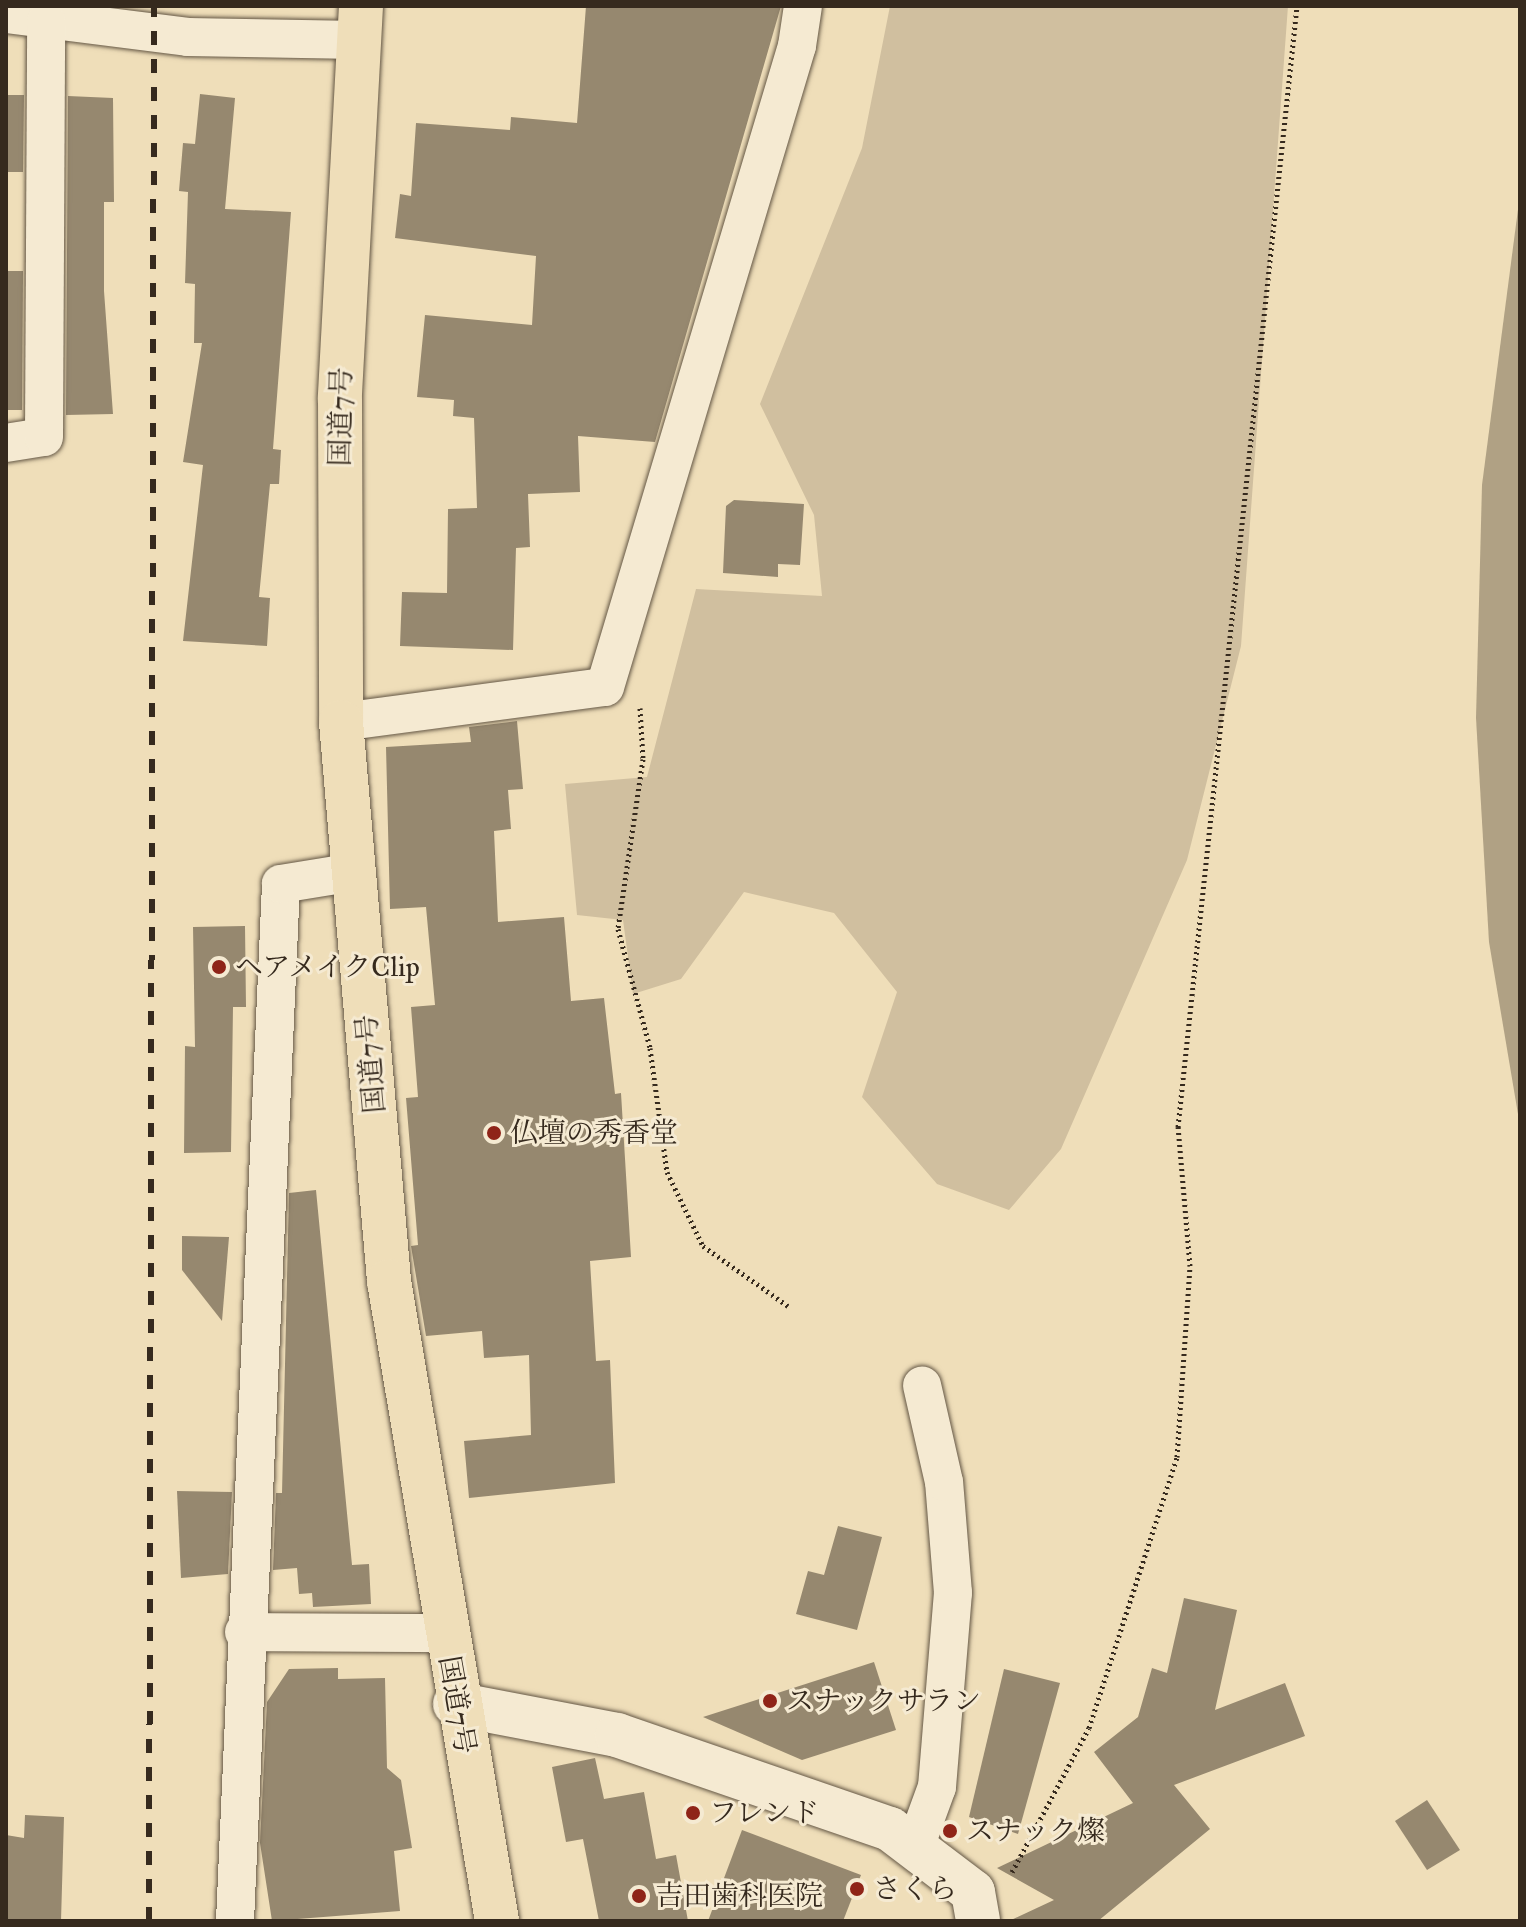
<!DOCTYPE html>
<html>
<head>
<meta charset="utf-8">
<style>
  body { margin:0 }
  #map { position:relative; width:1526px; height:1927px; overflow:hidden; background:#efdeb9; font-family:"IM FELL Great Primer","Noto Serif JP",serif }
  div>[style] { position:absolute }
  .green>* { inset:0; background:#d0bf9f }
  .water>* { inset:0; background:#b0a184 }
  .building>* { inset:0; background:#96886f }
  .path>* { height:5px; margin-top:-2.5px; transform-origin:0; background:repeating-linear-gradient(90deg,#362a1e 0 2px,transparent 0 6px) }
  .roads { filter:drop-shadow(0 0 2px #645745) drop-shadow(0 0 2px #645745) }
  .street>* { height:38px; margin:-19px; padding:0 19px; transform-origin:19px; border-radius:19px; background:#f5ead2 }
  .secondary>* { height:44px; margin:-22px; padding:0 22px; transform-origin:22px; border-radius:22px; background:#f5ead2 }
  .highway>* { height:44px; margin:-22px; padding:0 22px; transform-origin:22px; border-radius:22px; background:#efdeb9 }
  .rail>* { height:6px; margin-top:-3px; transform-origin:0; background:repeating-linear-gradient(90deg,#362a1e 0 14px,transparent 0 28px) }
  .dots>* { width:22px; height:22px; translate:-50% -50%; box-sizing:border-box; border:4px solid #f5ead2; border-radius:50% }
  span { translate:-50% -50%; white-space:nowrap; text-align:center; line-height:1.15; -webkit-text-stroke:6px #f5ead2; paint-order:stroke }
  .street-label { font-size:28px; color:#362a1e }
  .poi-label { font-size:28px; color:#362a1e }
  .left { translate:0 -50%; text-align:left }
  .frame { position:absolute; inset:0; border:8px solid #362a1e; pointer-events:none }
</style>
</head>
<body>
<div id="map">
  <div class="green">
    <i style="clip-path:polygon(890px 6px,1288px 6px,1241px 646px,1187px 860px,1061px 1149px,1009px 1210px,937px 1184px,862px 1097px,897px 992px,834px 913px,744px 892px,681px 979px,633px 994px,623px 920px,577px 915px,565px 784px,647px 777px,696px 589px,822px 596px,814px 515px,760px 404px,862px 148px)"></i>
  </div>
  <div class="water">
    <i style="clip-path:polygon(1520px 194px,1520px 1126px,1489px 942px,1476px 718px,1482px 485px)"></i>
  </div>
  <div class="building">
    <i style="clip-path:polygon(586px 6px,781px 6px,655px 442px,578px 436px,580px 492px,528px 494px,530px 547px,516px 548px,513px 650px,400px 646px,402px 592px,447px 593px,448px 509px,477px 508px,474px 418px,453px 416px,454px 400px,417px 397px,425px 315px,532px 325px,536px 256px,395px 238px,400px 194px,411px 196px,416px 123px,510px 130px,511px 117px,577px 123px)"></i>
    <i style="clip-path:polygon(200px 94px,235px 98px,225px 209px,291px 212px,273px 449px,281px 450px,279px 484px,270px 484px,259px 597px,270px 598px,267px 646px,183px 641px,203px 465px,183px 462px,202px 343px,194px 343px,195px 284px,185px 283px,188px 192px,179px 191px,183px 143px,195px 144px)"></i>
    <i style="clip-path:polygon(6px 95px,24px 95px,23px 172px,6px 172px)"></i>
    <i style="clip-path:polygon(68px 96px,113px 98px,114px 202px,104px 202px,104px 291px,113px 414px,66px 415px)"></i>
    <i style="clip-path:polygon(6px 271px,23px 271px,22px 410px,6px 410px)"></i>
    <i style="clip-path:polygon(734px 500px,804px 504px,800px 565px,778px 564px,778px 577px,723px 573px,726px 506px)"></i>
    <i style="clip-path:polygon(517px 721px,523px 789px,508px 790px,511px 829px,494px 831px,498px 922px,564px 917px,571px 1001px,604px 998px,615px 1094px,621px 1093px,631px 1257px,590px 1261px,596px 1361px,610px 1360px,615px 1483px,469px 1498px,464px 1441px,531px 1435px,529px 1355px,484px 1358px,482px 1331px,426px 1336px,411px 1246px,418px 1245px,406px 1098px,418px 1097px,411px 1007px,435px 1005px,426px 907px,390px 909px,386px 747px,471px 742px,469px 727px)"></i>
    <i style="clip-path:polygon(245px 926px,246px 1007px,233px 1007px,231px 1152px,184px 1153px,185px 1046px,195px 1047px,193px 927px)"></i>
    <i style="clip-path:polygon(316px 1190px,352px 1565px,369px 1564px,371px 1604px,313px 1607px,312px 1593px,299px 1594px,297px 1568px,273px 1570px,276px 1493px,282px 1493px,289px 1193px)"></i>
    <i style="clip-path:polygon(182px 1236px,229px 1237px,222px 1321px,182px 1270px)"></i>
    <i style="clip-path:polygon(177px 1491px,232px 1492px,228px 1574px,181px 1578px)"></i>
    <i style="clip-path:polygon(838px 1526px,882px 1537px,857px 1630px,796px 1614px,808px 1571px,824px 1575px)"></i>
    <i style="clip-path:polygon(1184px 1598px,1237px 1610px,1215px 1710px,1285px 1683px,1305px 1736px,1174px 1785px,1210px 1829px,1098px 1921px,1009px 1921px,1054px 1900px,997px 1868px,1133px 1803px,1094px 1752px,1138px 1717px,1152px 1668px,1167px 1673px)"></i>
    <i style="clip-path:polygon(874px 1662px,896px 1730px,802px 1760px,703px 1717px)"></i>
    <i style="clip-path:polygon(338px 1668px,338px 1679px,385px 1678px,387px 1768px,401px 1780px,412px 1848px,394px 1851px,400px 1911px,272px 1921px,260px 1843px,267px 1702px,289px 1669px)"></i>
    <i style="clip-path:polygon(1004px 1669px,1060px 1683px,1018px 1834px,969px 1817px)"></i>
    <i style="clip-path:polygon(595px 1758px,604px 1799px,644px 1792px,656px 1859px,676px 1855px,688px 1921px,599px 1921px,583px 1839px,566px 1842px,552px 1767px)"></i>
    <i style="clip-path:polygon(1427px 1800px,1460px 1850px,1427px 1870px,1395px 1821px)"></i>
    <i style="clip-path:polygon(25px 1815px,64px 1817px,61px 1921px,6px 1921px,6px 1835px,24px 1838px)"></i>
    <i style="clip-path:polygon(742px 1830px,861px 1875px,843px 1921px,708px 1921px)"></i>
  </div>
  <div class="path">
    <i style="left:640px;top:708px;width:51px;rotate:86.6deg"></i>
    <i style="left:643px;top:759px;width:172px;rotate:98.4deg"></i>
    <i style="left:618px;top:929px;width:123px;rotate:74.9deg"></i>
    <i style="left:650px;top:1048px;width:125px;rotate:82.2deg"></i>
    <i style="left:667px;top:1172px;width:82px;rotate:64.1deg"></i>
    <i style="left:703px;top:1246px;width:104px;rotate:35.2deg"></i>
    <i style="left:1012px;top:1872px;width:163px;rotate:-61.9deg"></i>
    <i style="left:1089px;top:1728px;width:285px;rotate:-72deg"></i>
    <i style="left:1177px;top:1457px;width:191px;rotate:-86.1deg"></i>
    <i style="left:1190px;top:1266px;width:140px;rotate:-94.9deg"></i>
    <i style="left:1178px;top:1127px;width:1127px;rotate:-83.94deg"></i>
  </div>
  <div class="roads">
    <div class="street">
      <i style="left:6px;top:14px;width:183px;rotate:7.2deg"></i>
      <i style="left:188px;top:37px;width:171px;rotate:1deg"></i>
      <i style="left:6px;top:443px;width:38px;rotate:-9deg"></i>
      <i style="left:44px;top:437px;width:416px;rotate:-89.7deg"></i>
      <i style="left:341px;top:722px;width:266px;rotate:-7.6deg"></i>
      <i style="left:605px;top:687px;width:669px;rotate:-73.33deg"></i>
      <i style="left:797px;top:46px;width:40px;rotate:-81.5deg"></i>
      <i style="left:244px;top:1632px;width:201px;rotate:0.3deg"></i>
      <i style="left:915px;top:1847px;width:64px;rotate:-69.9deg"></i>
      <i style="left:937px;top:1787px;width:195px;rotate:-85.3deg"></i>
      <i style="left:953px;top:1593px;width:111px;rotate:-94.6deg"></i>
      <i style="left:944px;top:1482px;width:99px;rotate:-102.8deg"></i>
      <i style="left:235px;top:1921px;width:1038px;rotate:-87.46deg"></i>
      <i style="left:281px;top:884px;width:74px;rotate:-9.3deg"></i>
    </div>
    <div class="secondary">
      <i style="left:455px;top:1704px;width:165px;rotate:10.8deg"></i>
      <i style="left:617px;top:1735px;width:289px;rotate:19deg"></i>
      <i style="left:890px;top:1829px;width:104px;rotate:37.2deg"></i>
      <i style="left:973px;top:1892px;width:29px;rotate:80deg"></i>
    </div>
    <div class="highway">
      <i style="left:361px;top:6px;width:394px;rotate:93.1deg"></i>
      <i style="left:340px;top:399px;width:323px;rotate:89.8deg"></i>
      <i style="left:341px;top:722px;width:561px;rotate:85.09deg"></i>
      <i style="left:389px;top:1281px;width:649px;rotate:80.42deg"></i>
    </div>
  </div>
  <div class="rail">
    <i style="left:149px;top:1921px;width:1915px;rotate:-89.85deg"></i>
  </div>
  <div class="dots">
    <i style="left:219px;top:967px;background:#8f2418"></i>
    <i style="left:494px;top:1133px;background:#8f2418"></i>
    <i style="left:770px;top:1701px;background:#8f2418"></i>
    <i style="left:693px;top:1813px;background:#8f2418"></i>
    <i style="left:950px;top:1831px;background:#8f2418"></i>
    <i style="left:857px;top:1889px;background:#8f2418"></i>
    <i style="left:639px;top:1896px;background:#8f2418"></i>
  </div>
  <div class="street-label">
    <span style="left:341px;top:417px;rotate:-89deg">国道7号</span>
    <span style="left:371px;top:1064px;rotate:-95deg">国道7号</span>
    <span style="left:457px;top:1705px;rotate:80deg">国道7号</span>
  </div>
  <div class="poi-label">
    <span class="left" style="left:235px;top:967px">ヘアメイクClip</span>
    <span class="left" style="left:510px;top:1133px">仏壇の秀香堂</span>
    <span class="left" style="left:786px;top:1701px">スナックサラン</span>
    <span class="left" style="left:709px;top:1813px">フレンド</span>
    <span class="left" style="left:966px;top:1831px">スナック燦</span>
    <span class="left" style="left:873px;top:1889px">さくら</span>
    <span class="left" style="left:655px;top:1896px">吉田歯科医院</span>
  </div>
  <div class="frame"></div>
</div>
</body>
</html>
